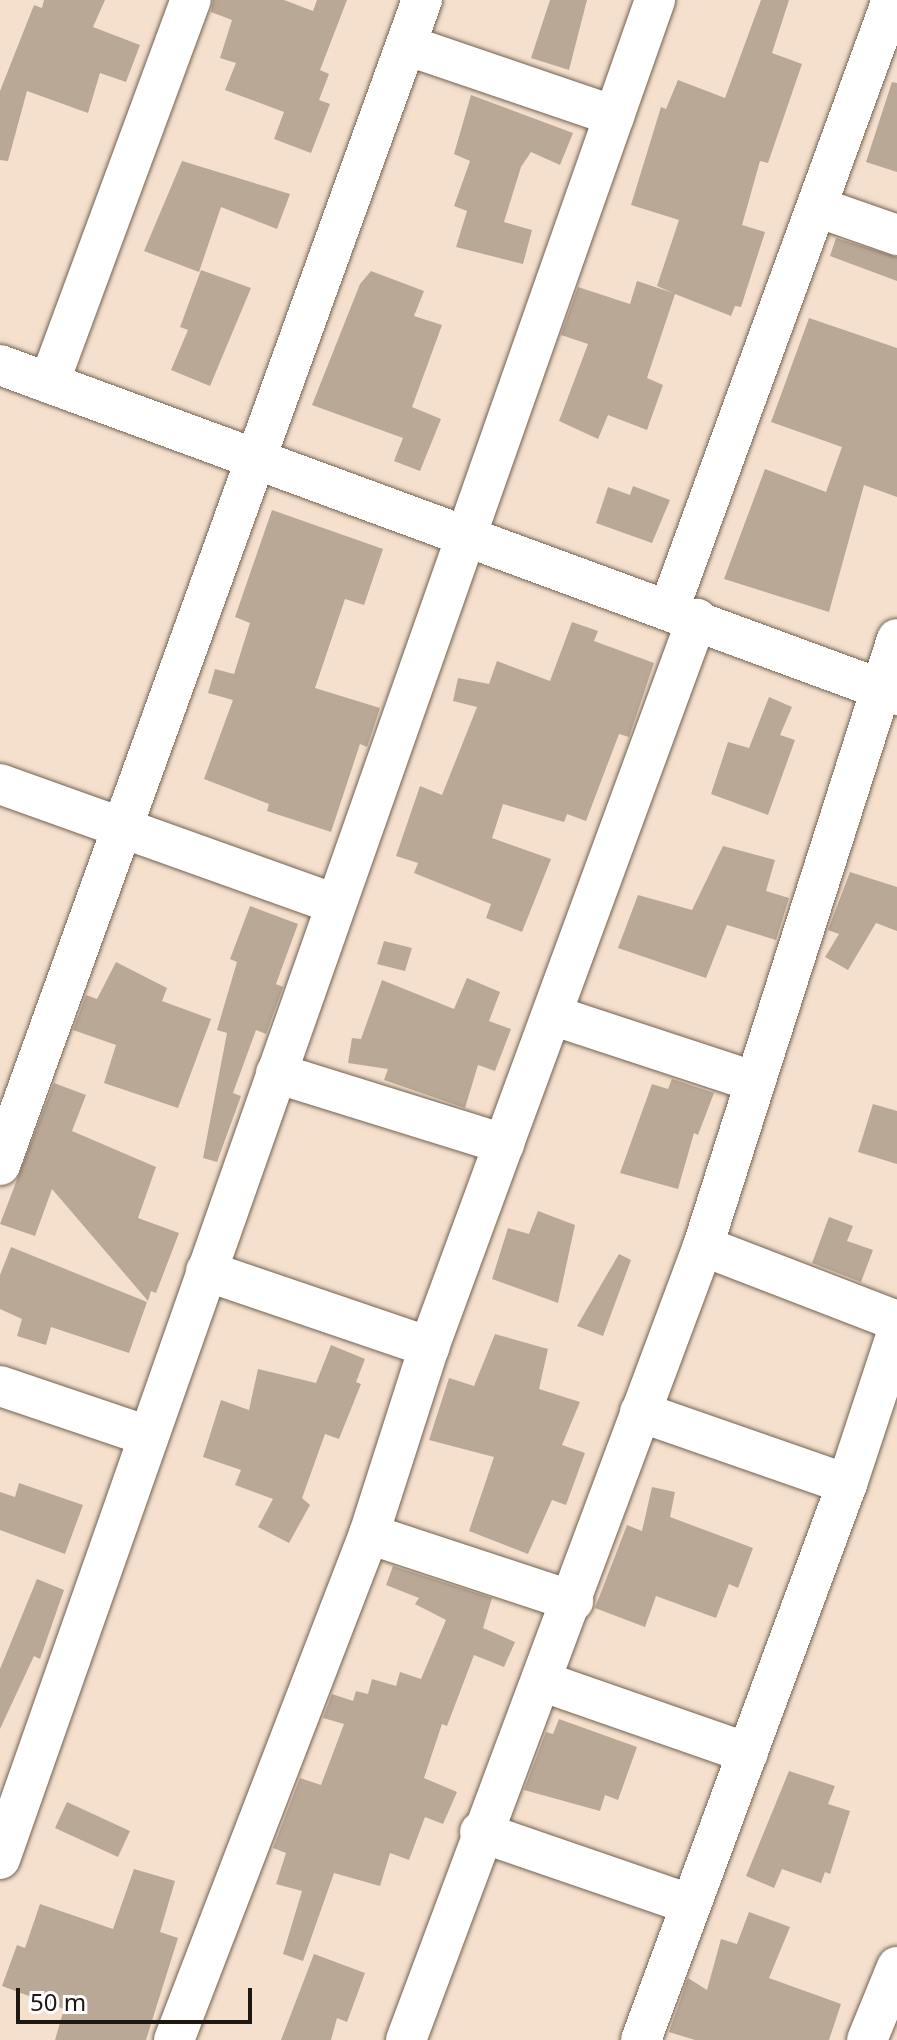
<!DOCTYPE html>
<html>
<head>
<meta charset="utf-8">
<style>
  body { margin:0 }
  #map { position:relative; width:897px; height:2040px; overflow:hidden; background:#f4e0cd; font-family:"Noto Sans",sans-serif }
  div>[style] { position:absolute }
  .building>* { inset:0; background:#baa896 }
  .roads { filter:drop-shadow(0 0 2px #736251) drop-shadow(0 0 2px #736251) }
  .minor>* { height:40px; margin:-20px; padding:0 20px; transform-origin:20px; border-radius:20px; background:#fff }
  span { translate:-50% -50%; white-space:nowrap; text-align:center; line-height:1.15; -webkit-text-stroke:7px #fff; paint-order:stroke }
  .scale { position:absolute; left:16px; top:1988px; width:236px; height:36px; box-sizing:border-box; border:4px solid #1f1811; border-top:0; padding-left:10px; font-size:24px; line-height:28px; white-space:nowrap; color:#1f1811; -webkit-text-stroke:6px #fff; paint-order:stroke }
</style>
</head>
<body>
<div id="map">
  <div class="building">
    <i style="clip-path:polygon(44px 0,105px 0,93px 27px,140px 45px,126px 82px,100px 73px,88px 113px,27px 91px,8px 161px,0 160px,0 91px,34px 5px,42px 8px)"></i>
    <i style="clip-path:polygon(213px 0,284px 0,313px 11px,317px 0,347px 0,320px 70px,329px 74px,319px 100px,330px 104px,311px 153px,274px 139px,284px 112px,225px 90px,236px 63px,220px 58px,232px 20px,211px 12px)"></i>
    <i style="clip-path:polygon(550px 0,587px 0,569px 70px,531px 58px)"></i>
    <i style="clip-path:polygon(761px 0,789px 0,772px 53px,802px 64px,768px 163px,760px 161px,742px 225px,765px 232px,741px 307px,735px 306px,731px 316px,675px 294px,647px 378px,663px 385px,647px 430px,608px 415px,598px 439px,559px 421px,588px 344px,561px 335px,578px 287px,630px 304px,637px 281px,673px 293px,657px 286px,679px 220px,631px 205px,661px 107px,666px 109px,678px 80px,725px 98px)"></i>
    <i style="clip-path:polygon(892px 82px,897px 83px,897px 172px,866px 162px)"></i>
    <i style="clip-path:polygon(471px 95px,573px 133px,560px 165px,531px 152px,521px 167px,504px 222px,532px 230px,523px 264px,456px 247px,467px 211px,454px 206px,470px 161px,454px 154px)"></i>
    <i style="clip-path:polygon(182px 161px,290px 194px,277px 229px,221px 207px,199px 272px,144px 251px)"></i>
    <i style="clip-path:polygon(836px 238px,897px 257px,897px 281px,830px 256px)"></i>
    <i style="clip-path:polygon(201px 270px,251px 288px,210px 386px,171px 370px,188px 330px,180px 327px)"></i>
    <i style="clip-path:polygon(371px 271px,424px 291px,414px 316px,442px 325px,412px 407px,441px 419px,420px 471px,394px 461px,403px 438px,312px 405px,360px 284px)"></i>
    <i style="clip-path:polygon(809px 318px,897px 348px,897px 497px,864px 485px,829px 612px,724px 579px,765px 469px,826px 492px,842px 447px,771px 422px)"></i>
    <i style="clip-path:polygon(633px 486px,670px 500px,652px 543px,596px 523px,608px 487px,630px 495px)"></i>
    <i style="clip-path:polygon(272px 510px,383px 549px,364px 605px,345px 599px,315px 688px,380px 708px,367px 747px,360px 744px,331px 832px,267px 811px,269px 804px,204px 779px,233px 700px,208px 693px,215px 669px,234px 674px,250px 623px,235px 617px)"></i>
    <i style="clip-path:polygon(572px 622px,598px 631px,594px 641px,654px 663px,629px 737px,619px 734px,586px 821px,567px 814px,564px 822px,503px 804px,492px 838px,551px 859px,522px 932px,486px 918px,491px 904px,414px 873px,418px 863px,396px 856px,420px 786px,442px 795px,477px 707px,453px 701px,458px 678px,489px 684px,497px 661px,550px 681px)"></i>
    <i style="clip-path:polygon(769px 697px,792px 707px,780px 735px,795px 740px,768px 815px,711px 794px,728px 742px,749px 748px)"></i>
    <i style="clip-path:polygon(723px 846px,775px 860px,766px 891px,789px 898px,776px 940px,727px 925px,706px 978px,618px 948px,638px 895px,692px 910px)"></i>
    <i style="clip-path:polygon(850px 872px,897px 887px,897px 931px,876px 923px,848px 970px,825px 957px,839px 934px,828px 930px)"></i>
    <i style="clip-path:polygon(250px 906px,298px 924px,276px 984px,283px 987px,266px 1034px,256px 1030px,233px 1093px,241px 1096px,217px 1162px,203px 1158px,227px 1033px,217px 1030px,237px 962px,230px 959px)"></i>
    <i style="clip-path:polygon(384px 941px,412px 948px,405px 971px,377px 964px)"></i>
    <i style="clip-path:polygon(116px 962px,167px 988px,162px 1001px,211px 1019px,178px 1108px,104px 1083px,116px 1045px,73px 1030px,86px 995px,97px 999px)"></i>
    <i style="clip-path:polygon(467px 978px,500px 992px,489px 1021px,511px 1029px,495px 1071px,478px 1065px,465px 1108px,384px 1080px,388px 1069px,348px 1063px,352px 1038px,361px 1039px,382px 980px,454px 1009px)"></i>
    <i style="clip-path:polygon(672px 1079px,714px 1093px,698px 1135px,694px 1133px,678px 1189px,620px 1173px,652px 1084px,668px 1089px)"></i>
    <i style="clip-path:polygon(54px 1083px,86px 1095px,72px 1131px,156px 1167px,138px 1218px,179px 1233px,156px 1293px,151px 1291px,148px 1301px,52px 1189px,35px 1236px,0 1224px)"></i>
    <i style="clip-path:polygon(873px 1104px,897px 1111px,897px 1164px,858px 1152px)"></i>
    <i style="clip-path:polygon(538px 1211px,575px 1225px,558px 1303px,492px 1279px,508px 1228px,529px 1234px)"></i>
    <i style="clip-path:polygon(829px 1217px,853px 1226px,847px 1241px,873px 1250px,861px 1282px,812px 1263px)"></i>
    <i style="clip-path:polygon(11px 1247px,147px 1302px,129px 1353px,51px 1327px,46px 1345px,17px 1336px,22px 1319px,0 1309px,0 1275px)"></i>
    <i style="clip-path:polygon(619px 1254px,631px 1260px,603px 1336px,577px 1326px)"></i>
    <i style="clip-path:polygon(495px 1334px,548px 1349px,539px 1389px,580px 1402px,562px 1445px,585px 1453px,566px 1505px,552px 1500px,528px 1554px,469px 1531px,494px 1457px,429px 1440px,449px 1378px,474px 1386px)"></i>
    <i style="clip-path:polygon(331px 1345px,365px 1359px,356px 1382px,361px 1384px,339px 1439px,325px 1434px,302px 1498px,310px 1505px,289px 1543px,258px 1527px,273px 1499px,235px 1485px,241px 1470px,203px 1457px,221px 1400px,249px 1410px,258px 1369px,316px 1383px)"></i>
    <i style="clip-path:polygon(19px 1483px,83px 1505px,65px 1554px,0 1530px,0 1492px,15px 1497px)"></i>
    <i style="clip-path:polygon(652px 1487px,675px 1492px,670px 1517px,753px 1548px,738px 1588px,729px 1584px,716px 1618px,656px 1596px,645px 1627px,595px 1608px,627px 1525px,642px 1531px)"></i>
    <i style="clip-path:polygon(393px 1566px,492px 1598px,483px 1628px,515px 1642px,504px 1667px,474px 1655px,447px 1726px,442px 1724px,424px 1778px,457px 1792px,443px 1824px,425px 1817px,409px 1860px,390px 1853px,380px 1886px,334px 1873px,303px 1961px,283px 1954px,302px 1891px,276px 1884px,286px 1853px,273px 1848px,300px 1778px,321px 1785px,344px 1724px,323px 1718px,332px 1694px,353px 1701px,356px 1691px,368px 1694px,372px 1679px,396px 1686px,400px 1672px,421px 1679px,446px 1620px,415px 1604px,419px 1598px,386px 1585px)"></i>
    <i style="clip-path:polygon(37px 1579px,64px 1590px,40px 1659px,34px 1656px,0 1729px,0 1669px)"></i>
    <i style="clip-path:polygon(559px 1719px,637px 1747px,618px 1800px,605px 1795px,600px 1811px,524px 1790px,546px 1732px,553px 1734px)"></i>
    <i style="clip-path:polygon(789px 1771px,835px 1786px,828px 1804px,850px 1811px,830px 1874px,825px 1872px,821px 1883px,782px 1869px,774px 1888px,746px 1876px)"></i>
    <i style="clip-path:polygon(67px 1802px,130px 1831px,118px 1857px,55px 1828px)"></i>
    <i style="clip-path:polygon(134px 1869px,175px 1881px,160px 1932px,178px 1938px,146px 2040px,55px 2040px,64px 2009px,2px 1986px,17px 1945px,25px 1948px,40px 1904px,113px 1929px)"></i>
    <i style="clip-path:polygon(749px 1912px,790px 1927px,769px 1978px,841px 2004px,829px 2040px,695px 2040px,669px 2032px,688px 1978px,707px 1990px,721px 1939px,737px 1944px)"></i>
    <i style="clip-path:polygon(314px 1954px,365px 1973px,347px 2022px,337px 2018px,331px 2040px,281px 2040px)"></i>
  </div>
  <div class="roads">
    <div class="minor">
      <i style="left:406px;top:45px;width:220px;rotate:18.8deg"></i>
      <i style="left:817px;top:207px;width:85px;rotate:19.3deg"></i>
      <i style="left:0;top:365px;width:956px;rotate:20.2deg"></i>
      <i style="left:49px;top:383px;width:408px;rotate:-69.7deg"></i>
      <i style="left:669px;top:609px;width:649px;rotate:-69.89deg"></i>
      <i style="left:0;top:784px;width:356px;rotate:19.7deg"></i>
      <i style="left:552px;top:1015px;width:212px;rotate:18.2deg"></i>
      <i style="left:276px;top:1073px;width:239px;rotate:17.3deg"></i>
      <i style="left:0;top:1165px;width:1239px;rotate:-70.09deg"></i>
      <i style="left:703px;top:1246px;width:208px;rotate:21.1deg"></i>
      <i style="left:206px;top:1271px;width:236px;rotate:18.8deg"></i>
      <i style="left:0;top:1386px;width:156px;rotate:18.7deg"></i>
      <i style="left:640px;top:1412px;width:219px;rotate:19.2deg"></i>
      <i style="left:369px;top:1534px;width:215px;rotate:18.2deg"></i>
      <i style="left:541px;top:1681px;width:219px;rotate:19.2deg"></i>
      <i style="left:480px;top:1832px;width:221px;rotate:19deg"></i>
      <i style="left:0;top:1859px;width:1971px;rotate:-70.59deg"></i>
      <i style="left:174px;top:2040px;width:542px;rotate:-68.92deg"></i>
      <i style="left:369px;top:1534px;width:196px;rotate:-72.2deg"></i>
      <i style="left:429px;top:1347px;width:776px;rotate:-69.79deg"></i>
      <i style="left:406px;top:2040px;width:848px;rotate:-69.49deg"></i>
      <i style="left:703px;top:1246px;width:637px;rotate:-72.28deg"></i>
      <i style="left:641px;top:2040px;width:593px;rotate:-69.67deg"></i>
      <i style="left:847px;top:1484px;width:159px;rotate:-71.7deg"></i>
      <i style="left:867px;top:2040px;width:79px;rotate:-67.7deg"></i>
    </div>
  </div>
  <div class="scale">50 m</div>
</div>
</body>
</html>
